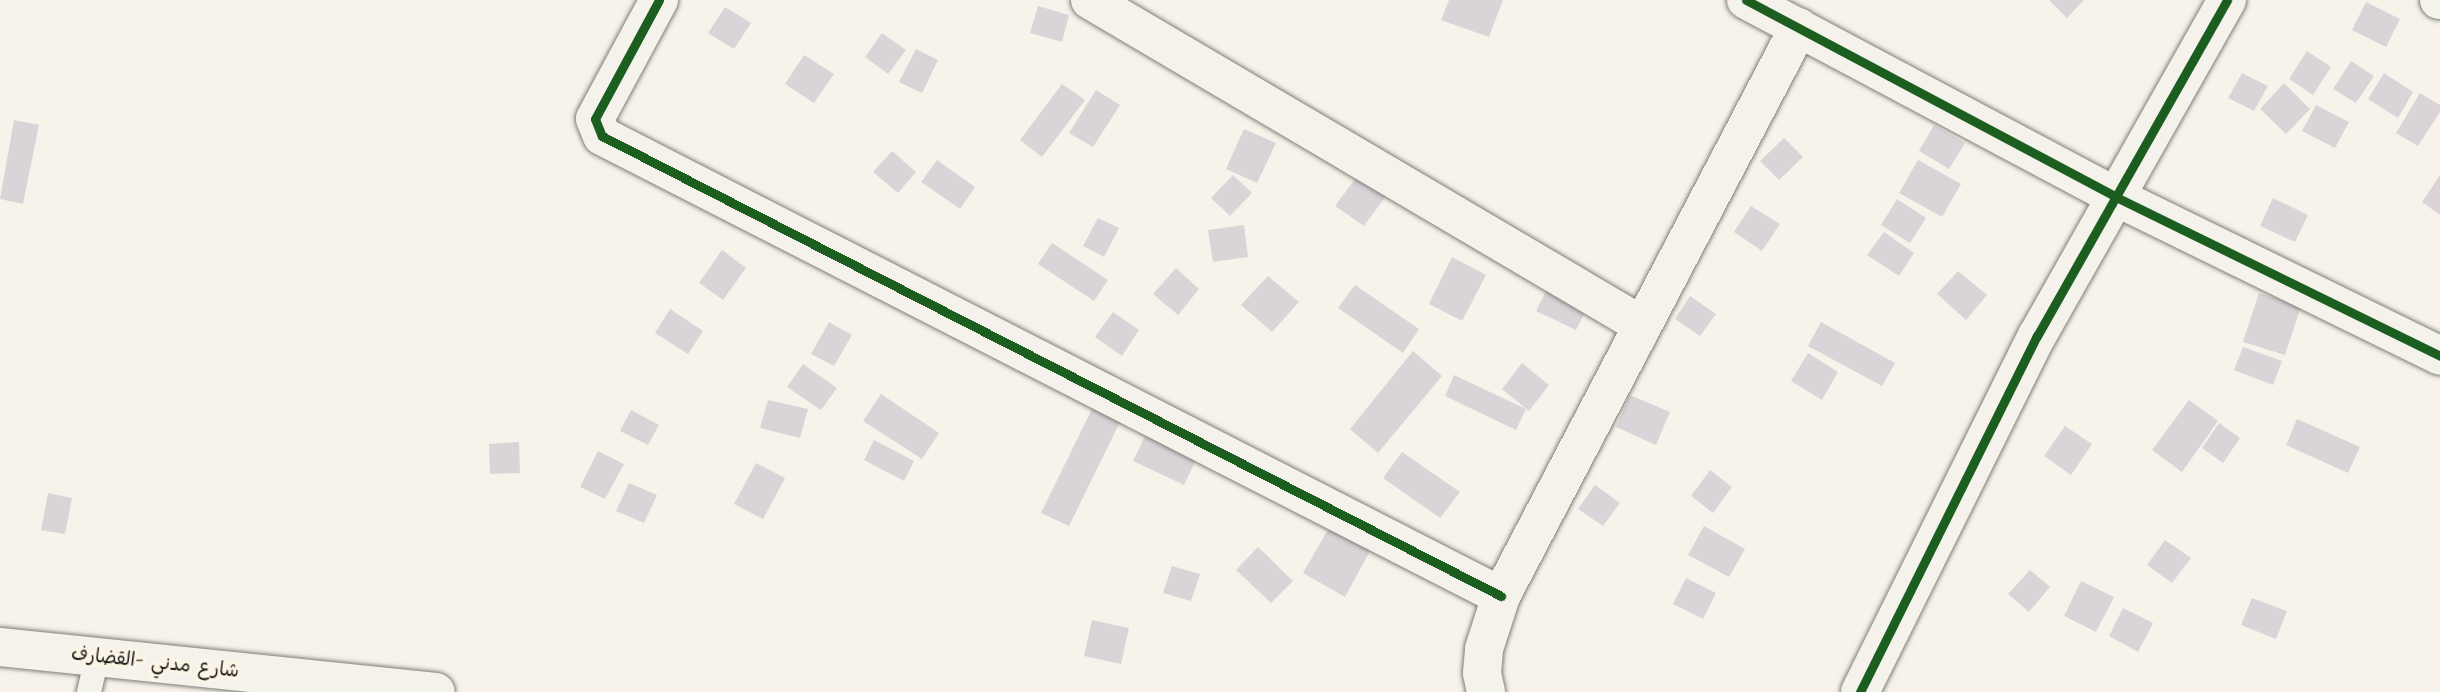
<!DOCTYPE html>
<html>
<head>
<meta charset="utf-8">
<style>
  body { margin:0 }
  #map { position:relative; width:2440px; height:692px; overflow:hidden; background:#f7f3ea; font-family:Kalam,"Playpen Sans Arabic",sans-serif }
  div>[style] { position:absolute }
  .building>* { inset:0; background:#dad4d8 }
  .roads { filter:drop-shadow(0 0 2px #7f7d79) drop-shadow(0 0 2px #7f7d79) }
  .service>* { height:24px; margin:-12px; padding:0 12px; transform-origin:12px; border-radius:12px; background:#f5f2ec }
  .minor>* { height:38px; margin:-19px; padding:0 19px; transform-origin:19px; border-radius:19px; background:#f5f2ec }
  .trunk>* { height:38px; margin:-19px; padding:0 19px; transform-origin:19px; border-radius:19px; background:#f5f2ec }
  .cycleway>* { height:9px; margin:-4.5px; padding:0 4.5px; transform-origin:4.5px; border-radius:4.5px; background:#1b5e20 }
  span { translate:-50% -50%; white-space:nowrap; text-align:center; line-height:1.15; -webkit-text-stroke:7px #fcf5e5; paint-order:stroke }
  .street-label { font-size:19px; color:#1c1c1c }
</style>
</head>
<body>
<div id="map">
  <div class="building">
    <i style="clip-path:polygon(1449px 0,1503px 0,1489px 37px,1441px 20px)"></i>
    <i style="clip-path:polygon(2049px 0,2084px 0,2067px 18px)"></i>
    <i style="clip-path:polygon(2366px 2px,2400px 19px,2386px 47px,2352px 30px)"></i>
    <i style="clip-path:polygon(1038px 6px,1069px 15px,1062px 42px,1030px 33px)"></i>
    <i style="clip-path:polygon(725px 7px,751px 23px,734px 49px,708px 33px)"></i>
    <i style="clip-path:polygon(882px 33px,906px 50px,888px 74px,865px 57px)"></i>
    <i style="clip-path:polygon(916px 49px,938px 60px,922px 93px,899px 82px)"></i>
    <i style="clip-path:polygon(2307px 51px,2331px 67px,2313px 95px,2289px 79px)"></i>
    <i style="clip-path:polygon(804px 55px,834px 74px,814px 103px,785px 84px)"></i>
    <i style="clip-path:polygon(2351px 61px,2374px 76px,2356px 103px,2333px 89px)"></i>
    <i style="clip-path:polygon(2242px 73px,2268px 86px,2254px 111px,2228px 98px)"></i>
    <i style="clip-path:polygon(2384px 73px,2413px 92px,2398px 118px,2368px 99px)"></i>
    <i style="clip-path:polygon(2284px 83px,2310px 109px,2286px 134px,2260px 109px)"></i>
    <i style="clip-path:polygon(1062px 84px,1085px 100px,1042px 157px,1020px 140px)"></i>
    <i style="clip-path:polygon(1096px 90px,1120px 105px,1093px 147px,1069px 133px)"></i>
    <i style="clip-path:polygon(2420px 93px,2440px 105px,2440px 112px,2418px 146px,2396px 133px)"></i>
    <i style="clip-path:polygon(2316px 105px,2349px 122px,2335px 148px,2302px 131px)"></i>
    <i style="clip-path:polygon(14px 120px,39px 125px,23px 204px,0 199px)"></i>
    <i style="clip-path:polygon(1934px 125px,1965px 143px,1949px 169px,1919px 151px)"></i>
    <i style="clip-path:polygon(1244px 129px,1276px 143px,1257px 183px,1226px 169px)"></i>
    <i style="clip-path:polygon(1784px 138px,1803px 157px,1779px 180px,1760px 161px)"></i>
    <i style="clip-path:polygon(892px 151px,916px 172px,898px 193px,873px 172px)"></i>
    <i style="clip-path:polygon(937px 160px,975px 187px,960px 209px,921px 182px)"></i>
    <i style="clip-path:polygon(1918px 160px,1961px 184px,1942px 217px,1899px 193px)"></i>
    <i style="clip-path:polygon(1233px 175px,1252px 193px,1230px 216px,1211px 198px)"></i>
    <i style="clip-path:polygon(1358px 175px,1386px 196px,1364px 226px,1335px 206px)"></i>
    <i style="clip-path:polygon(2440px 175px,2440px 215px,2422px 202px)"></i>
    <i style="clip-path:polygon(2273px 198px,2308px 215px,2295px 242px,2260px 226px)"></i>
    <i style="clip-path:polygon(1897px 199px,1926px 218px,1910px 243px,1881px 225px)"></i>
    <i style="clip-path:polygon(1751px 206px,1780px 224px,1762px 251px,1734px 232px)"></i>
    <i style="clip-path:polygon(1098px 218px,1119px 228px,1104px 257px,1083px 246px)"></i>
    <i style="clip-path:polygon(1244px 225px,1248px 257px,1213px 262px,1208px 230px)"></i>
    <i style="clip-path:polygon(1884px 232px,1914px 253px,1899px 276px,1867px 255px)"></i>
    <i style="clip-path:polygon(1052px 243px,1108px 280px,1094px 301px,1038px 264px)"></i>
    <i style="clip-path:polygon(722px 250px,746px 268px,723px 300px,699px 283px)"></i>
    <i style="clip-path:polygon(1452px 257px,1486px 275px,1462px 321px,1429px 304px)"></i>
    <i style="clip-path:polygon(1176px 268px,1199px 289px,1178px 315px,1153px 294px)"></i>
    <i style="clip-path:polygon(1958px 271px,1987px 295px,1966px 320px,1937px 294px)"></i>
    <i style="clip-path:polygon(1268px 276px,1299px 302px,1272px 332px,1241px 305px)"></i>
    <i style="clip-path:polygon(1552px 279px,1592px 298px,1576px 330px,1536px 311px)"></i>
    <i style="clip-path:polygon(1355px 285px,1419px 329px,1403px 353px,1338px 308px)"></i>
    <i style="clip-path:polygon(2259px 293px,2301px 306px,2285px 355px,2243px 342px)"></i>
    <i style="clip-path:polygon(1690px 296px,1716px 314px,1700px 336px,1675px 319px)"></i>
    <i style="clip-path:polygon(670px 309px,703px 331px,688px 354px,655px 333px)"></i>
    <i style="clip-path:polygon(1113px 312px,1139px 330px,1122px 356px,1095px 337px)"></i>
    <i style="clip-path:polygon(829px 322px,852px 335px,834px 366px,811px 354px)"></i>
    <i style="clip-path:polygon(1821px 322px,1895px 363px,1882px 386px,1808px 346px)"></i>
    <i style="clip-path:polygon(2243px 347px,2282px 361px,2273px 385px,2234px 370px)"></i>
    <i style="clip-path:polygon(1413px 351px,1442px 376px,1378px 453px,1350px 429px)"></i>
    <i style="clip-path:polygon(1808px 353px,1838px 372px,1822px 400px,1791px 381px)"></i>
    <i style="clip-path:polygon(1522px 363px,1549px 385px,1529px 411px,1502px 389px)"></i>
    <i style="clip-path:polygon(803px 364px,837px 388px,821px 410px,787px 387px)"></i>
    <i style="clip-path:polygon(1454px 375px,1526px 409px,1516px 430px,1445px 396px)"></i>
    <i style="clip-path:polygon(881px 394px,939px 433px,922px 459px,863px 421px)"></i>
    <i style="clip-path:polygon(1630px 395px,1670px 412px,1656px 445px,1616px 427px)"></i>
    <i style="clip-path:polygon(768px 400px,808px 409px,800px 438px,760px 428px)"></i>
    <i style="clip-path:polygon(2189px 400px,2218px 421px,2182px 472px,2152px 450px)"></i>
    <i style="clip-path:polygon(1094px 405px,1122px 418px,1069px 526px,1041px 513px)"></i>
    <i style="clip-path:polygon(631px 410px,659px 425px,648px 445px,620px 431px)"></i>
    <i style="clip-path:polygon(2297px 419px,2360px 447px,2348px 473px,2286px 445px)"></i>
    <i style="clip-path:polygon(2219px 423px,2240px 438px,2223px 463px,2202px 448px)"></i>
    <i style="clip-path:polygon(2065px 426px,2092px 444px,2071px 475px,2044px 456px)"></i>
    <i style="clip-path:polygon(1147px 432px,1198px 456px,1184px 485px,1133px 461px)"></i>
    <i style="clip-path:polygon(874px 440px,914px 461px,904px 481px,864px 460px)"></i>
    <i style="clip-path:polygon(519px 442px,520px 473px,490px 474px,489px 444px)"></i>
    <i style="clip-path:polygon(598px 451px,624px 464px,605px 499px,580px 487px)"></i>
    <i style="clip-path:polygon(1402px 452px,1460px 492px,1440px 518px,1383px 478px)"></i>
    <i style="clip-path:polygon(756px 463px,785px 478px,763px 519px,734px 504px)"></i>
    <i style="clip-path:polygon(1710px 470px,1732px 487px,1713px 513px,1691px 496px)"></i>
    <i style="clip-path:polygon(629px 483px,657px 495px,644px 523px,616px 511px)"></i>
    <i style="clip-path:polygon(1595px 485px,1620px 503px,1603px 526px,1578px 509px)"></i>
    <i style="clip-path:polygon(48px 493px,72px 498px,65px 534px,41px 530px)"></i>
    <i style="clip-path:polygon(1704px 526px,1745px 549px,1729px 577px,1688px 555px)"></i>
    <i style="clip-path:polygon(1329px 528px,1370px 551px,1345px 597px,1303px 573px)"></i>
    <i style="clip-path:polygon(2165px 540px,2191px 558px,2172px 583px,2147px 565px)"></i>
    <i style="clip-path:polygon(1258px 547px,1293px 581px,1271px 603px,1236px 570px)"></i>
    <i style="clip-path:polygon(1172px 566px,1200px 574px,1191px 601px,1163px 593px)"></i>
    <i style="clip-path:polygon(2030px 570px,2050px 587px,2029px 612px,2008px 594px)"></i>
    <i style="clip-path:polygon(1686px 578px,1716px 593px,1703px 619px,1673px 604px)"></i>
    <i style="clip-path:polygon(2081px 581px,2114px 597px,2096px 632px,2064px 616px)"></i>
    <i style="clip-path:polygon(2252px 598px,2287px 611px,2276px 639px,2241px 625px)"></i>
    <i style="clip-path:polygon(2123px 608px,2153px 623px,2138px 652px,2109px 636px)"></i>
    <i style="clip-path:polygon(1092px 620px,1129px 628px,1121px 664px,1084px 656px)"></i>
  </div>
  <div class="roads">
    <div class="service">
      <i style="left:89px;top:692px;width:35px;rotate:-77deg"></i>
    </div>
    <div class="minor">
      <i style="left:659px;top:0;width:135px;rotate:118.3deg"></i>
      <i style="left:595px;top:119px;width:18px;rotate:68deg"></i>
      <i style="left:602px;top:136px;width:1010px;rotate:27.1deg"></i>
      <i style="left:1090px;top:0;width:638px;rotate:30.5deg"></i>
      <i style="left:1746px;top:0;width:419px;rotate:28deg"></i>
      <i style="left:2116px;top:197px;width:361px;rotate:26.1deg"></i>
      <i style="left:2439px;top:0;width:1px"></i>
      <i style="left:1486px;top:692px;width:19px;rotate:-102deg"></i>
      <i style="left:1482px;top:673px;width:24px;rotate:-85deg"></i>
      <i style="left:1484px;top:649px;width:56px;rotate:-72.2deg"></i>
      <i style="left:1501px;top:596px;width:642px;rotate:-62.36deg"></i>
      <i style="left:1860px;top:692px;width:398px;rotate:-63.6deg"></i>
      <i style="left:2037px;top:336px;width:386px;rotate:-60.5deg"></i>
    </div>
    <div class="trunk">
      <i style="left:0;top:647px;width:438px;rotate:5.9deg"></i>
    </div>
  </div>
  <div class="cycleway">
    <i style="left:659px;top:0;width:135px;rotate:118.3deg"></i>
    <i style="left:595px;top:119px;width:18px;rotate:68deg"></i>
    <i style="left:602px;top:136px;width:1010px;rotate:27.1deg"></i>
    <i style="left:1746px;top:0;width:419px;rotate:28deg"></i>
    <i style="left:2116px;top:197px;width:361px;rotate:26.1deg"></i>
    <i style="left:1860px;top:692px;width:398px;rotate:-63.6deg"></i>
    <i style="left:2037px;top:336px;width:386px;rotate:-60.5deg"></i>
  </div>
  <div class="street-label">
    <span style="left:155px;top:664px;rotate:6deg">شارع مدني -القضارف</span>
  </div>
</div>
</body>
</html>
